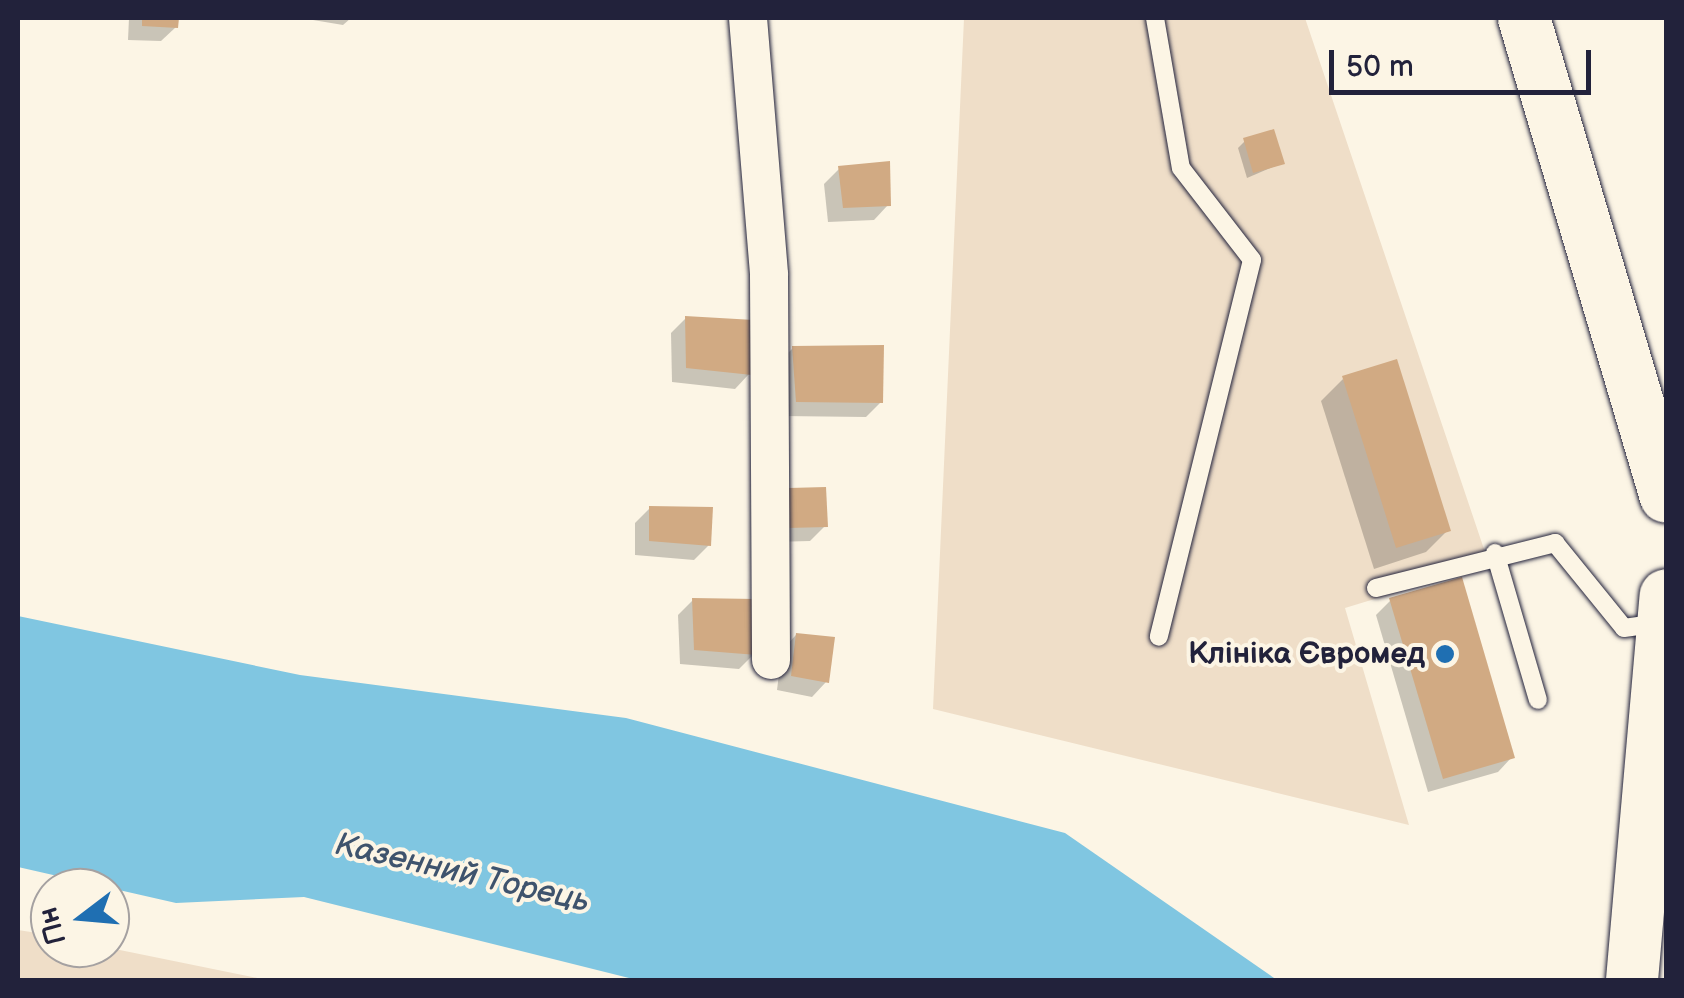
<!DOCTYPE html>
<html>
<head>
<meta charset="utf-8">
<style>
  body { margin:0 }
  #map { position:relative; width:1684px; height:998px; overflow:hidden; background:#fcf5e5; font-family:"Balsamiq Sans",sans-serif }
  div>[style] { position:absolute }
  .built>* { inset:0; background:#efdec8 }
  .water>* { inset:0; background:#80c6e1 }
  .shadow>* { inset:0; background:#0003 }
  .building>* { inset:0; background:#d1aa83 }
  .roads { filter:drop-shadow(0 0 2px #22223b) drop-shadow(0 0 2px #22223b) }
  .service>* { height:18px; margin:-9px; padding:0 9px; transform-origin:9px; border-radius:9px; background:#fcf5e5 }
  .minor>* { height:38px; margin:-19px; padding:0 19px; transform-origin:19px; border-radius:19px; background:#fcf5e5 }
  .secondary>* { height:52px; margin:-26px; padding:0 26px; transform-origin:26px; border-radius:26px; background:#fcf5e5 }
  .dots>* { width:28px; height:28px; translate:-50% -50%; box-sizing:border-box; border:5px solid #fcf5e5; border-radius:50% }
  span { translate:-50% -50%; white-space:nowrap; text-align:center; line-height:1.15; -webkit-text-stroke:8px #fcf5e5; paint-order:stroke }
  .poi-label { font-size:30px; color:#22223b; font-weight:700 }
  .right { translate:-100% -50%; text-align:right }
  .water-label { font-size:32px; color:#3e536d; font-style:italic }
  .frame { position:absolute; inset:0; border:20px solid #22223b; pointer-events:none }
  .north { position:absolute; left:30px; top:868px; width:100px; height:100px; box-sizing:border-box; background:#fcf5e5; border:2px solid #a5a1a1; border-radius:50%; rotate:254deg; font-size:28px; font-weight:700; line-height:40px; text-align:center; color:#22223b }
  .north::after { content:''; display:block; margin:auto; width:35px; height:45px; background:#1f6fb2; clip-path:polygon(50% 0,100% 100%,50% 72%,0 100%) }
  .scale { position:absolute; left:1329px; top:50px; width:262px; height:45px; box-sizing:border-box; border:5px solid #22223b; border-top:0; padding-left:12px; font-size:30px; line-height:35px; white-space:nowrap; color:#22223b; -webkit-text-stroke:8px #fcf5e5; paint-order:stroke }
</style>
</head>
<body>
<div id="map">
  <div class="built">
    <i style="clip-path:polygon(964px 18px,1305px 18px,1489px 564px,1345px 608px,1409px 825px,933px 709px)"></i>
    <i style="clip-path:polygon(18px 930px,50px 935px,50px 948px,110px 948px,267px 980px,18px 980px)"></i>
  </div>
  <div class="water">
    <i style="clip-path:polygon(18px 616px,300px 675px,626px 718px,1065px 833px,1277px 980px,637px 980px,304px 897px,176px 903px,18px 867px)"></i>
  </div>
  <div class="shadow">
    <i style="clip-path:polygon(129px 18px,176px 18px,176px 27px,161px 41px,128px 40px)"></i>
    <i style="clip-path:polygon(301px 18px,351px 18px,343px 25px)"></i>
    <i style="clip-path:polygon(1245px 141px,1282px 163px,1247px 178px,1238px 148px)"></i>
    <i style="clip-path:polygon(839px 169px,888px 205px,874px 220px,828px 222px,824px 184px)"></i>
    <i style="clip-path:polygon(686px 318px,749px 374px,735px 389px,672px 382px,671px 333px)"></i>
    <i style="clip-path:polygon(793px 348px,881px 402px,866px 417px,782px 416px,778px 363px)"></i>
    <i style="clip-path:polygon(1343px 379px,1448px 530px,1426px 552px,1374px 569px,1321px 401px)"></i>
    <i style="clip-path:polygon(775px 506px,825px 526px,810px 541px,773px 542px)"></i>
    <i style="clip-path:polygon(650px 508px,709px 545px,694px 560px,635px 555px,635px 523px)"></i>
    <i style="clip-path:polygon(693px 600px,754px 654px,739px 669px,680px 664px,678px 615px)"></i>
    <i style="clip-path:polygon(1390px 601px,1512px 757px,1498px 772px,1428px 792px,1376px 615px)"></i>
    <i style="clip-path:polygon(796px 635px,826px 682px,812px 697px,777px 690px,782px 650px)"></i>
  </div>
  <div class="building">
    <i style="clip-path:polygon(142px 18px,179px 18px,178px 28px,142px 26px)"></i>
    <i style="clip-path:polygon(1274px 129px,1285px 164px,1253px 173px,1243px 138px)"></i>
    <i style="clip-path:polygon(890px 161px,891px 206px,843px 208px,838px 166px)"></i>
    <i style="clip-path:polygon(685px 316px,754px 320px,752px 375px,686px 368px)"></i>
    <i style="clip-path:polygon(884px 345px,883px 403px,796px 402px,792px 346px)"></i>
    <i style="clip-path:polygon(1397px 359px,1451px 531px,1396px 548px,1342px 376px)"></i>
    <i style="clip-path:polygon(826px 487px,828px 527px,787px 528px,789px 488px)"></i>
    <i style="clip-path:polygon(649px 506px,713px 507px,711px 546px,649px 541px)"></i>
    <i style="clip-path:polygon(1462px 577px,1515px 758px,1443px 779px,1389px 598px)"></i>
    <i style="clip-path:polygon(692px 598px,756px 599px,757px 655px,694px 650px)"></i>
    <i style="clip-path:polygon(796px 633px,835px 637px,829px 683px,791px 676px)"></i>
  </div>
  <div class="roads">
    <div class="service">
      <i style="left:1155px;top:18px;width:152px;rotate:80.2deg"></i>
      <i style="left:1181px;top:168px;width:116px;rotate:52.3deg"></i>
      <i style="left:1252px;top:260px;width:388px;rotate:103.9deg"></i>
      <i style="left:1495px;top:553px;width:153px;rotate:73.7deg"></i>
      <i style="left:1376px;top:588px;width:185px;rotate:-14.1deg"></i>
      <i style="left:1555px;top:543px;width:109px;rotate:50.9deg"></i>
      <i style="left:1624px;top:628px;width:34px;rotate:-8deg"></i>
    </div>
    <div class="minor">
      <i style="left:748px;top:18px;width:258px;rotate:85.3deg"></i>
      <i style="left:769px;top:275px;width:385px;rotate:89.7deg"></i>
    </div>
    <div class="secondary">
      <i style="left:1524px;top:18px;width:499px;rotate:73.5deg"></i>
      <i style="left:1632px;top:980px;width:386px;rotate:-85deg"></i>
    </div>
  </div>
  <div class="dots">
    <i style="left:1445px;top:654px;background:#1f6fb2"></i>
  </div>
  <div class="poi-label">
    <span class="right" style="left:1425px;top:654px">Клініка Євромед</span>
  </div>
  <div class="water-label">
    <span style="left:462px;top:874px;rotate:13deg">Казенний Торець</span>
  </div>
  <div class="frame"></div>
  <div class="north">Пн</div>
  <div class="scale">50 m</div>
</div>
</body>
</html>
